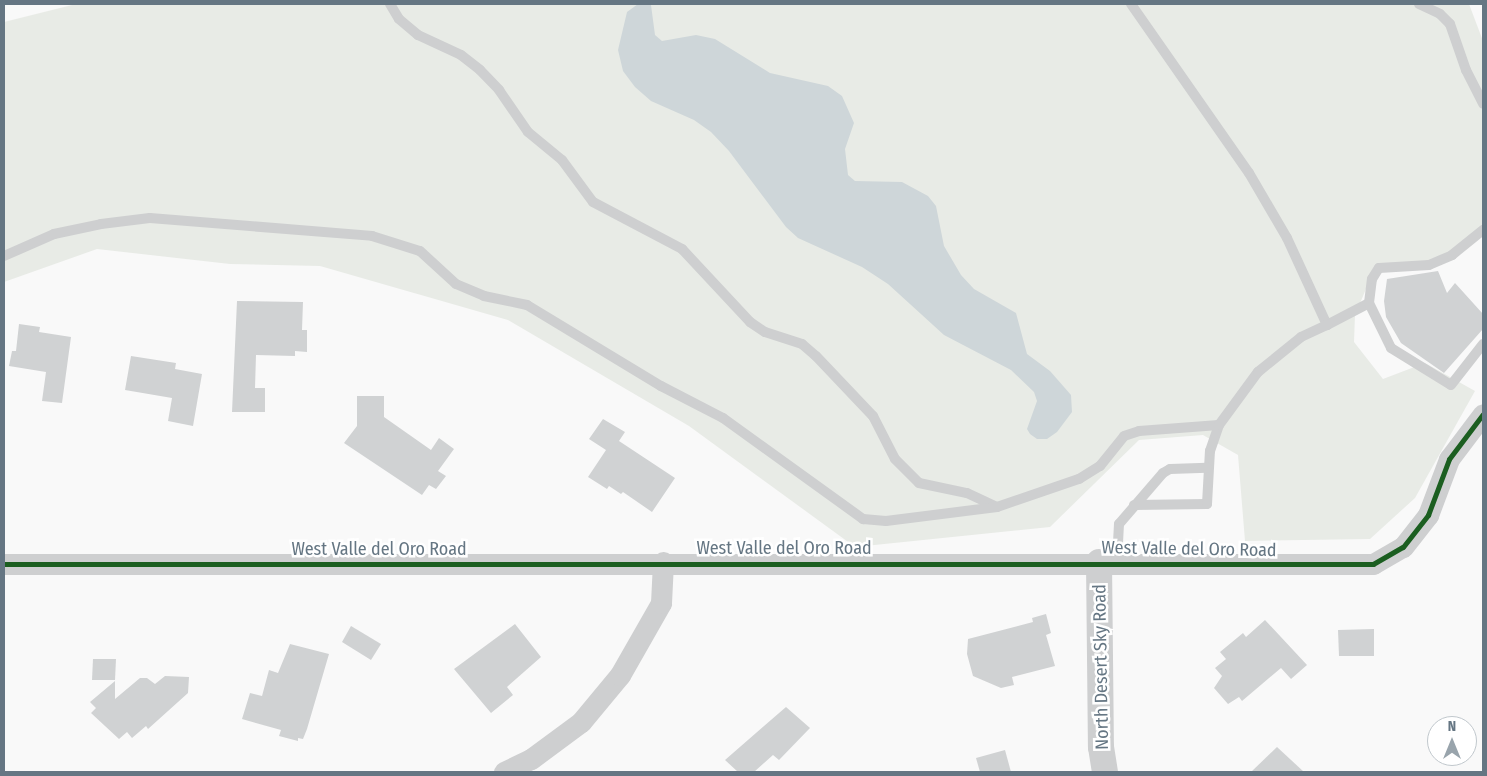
<!DOCTYPE html>
<html>
<head>
<meta charset="utf-8">
<style>
  body { margin:0 }
  #map { position:relative; width:1487px; height:776px; overflow:hidden; background:#f9f9f9; font-family:"Fira Sans Condensed",sans-serif }
  div>[style] { position:absolute }
  .green>* { inset:0; background:#e8ebe6 }
  .water>* { inset:0; background:#ced6d9 }
  .building>* { inset:0; background:#d0d2d3 }
  .service>* { height:10px; margin:-5px; padding:0 5px; transform-origin:5px; border-radius:5px; background:#cecfd0 }
  .minor>* { height:21px; margin:-10.5px; padding:0 10.5px; transform-origin:10.5px; border-radius:10.5px; background:#cecfd0 }
  .tertiary>* { height:26px; margin:-13px; padding:0 13px; transform-origin:13px; border-radius:13px; background:#cecfd0 }
  .cycleway>* { height:5px; margin:-2.5px; padding:0 2.5px; transform-origin:2.5px; border-radius:2.5px; background:#1b5e20 }
  span { translate:-50% -50%; white-space:nowrap; text-align:center; line-height:1.15; -webkit-text-stroke:5px #fff; paint-order:stroke }
  .street-label { font-size:18px; color:#657683 }
  .frame { position:absolute; inset:0; border:5px solid #657683; pointer-events:none }
  .north { position:absolute; left:1427px; top:716px; width:50px; height:50px; box-sizing:border-box; background:#fff; border:1px solid #c1c8cd; border-radius:50%; rotate:0deg; font-size:14px; font-weight:700; line-height:20px; text-align:center; color:#657683 }
  .north::after { content:''; display:block; margin:auto; width:18px; height:22px; background:#99a4ac; clip-path:polygon(50% 0,100% 100%,50% 72%,0 100%) }
</style>
</head>
<body>
<div id="map">
  <div class="green">
    <i style="clip-path:polygon(76px 4px,1469px 4px,1483px 41px,1483px 230px,1437px 263px,1374px 270px,1355px 315px,1354px 342px,1383px 379px,1425px 363px,1475px 391px,1415px 498px,1370px 539px,1245px 541px,1238px 455px,1203px 435px,1139px 440px,1050px 527px,855px 547px,689px 426px,508px 320px,320px 266px,230px 264px,97px 249px,4px 282px,4px 22px)"></i>
  </div>
  <div class="water">
    <i style="clip-path:polygon(638px 4px,651px 5px,655px 35px,662px 41px,696px 35px,715px 39px,770px 73px,828px 86px,842px 96px,854px 123px,845px 149px,848px 175px,855px 181px,902px 182px,928px 196px,936px 206px,944px 246px,961px 275px,974px 289px,1016px 313px,1027px 354px,1050px 371px,1071px 395px,1072px 412px,1057px 432px,1047px 439px,1037px 439px,1030px 434px,1027px 429px,1037px 401px,1034px 392px,1011px 370px,944px 335px,888px 284px,862px 267px,798px 238px,786px 227px,729px 151px,711px 132px,694px 120px,651px 101px,635px 87px,623px 71px,618px 50px,627px 12px)"></i>
  </div>
  <div class="building">
    <i style="clip-path:polygon(1438px 271px,1447px 293px,1455px 283px,1483px 314px,1483px 329px,1444px 373px,1401px 343px,1386px 317px,1384px 301px,1387px 279px)"></i>
    <i style="clip-path:polygon(237px 301px,303px 302px,302px 330px,307px 330px,307px 352px,295px 351px,295px 356px,256px 355px,255px 388px,265px 388px,265px 412px,232px 412px)"></i>
    <i style="clip-path:polygon(19px 324px,40px 327px,39px 332px,71px 337px,62px 403px,42px 401px,46px 372px,9px 366px,12px 351px,16px 351px)"></i>
    <i style="clip-path:polygon(131px 356px,176px 363px,175px 369px,202px 374px,193px 426px,168px 421px,172px 398px,125px 390px)"></i>
    <i style="clip-path:polygon(357px 396px,384px 396px,384px 417px,431px 450px,439px 438px,454px 449px,438px 471px,446px 476px,436px 489px,429px 485px,422px 495px,344px 443px,357px 426px)"></i>
    <i style="clip-path:polygon(603px 419px,625px 432px,619px 441px,675px 478px,652px 512px,623px 492px,621px 494px,609px 486px,607px 489px,588px 477px,606px 450px,589px 439px)"></i>
    <i style="clip-path:polygon(1046px 614px,1051px 633px,1046px 635px,1055px 666px,1012px 677px,1014px 685px,1001px 688px,973px 676px,967px 654px,968px 639px,1033px 622px,1032px 618px)"></i>
    <i style="clip-path:polygon(1265px 620px,1307px 665px,1291px 679px,1281px 668px,1242px 701px,1239px 697px,1228px 704px,1214px 688px,1222px 676px,1215px 668px,1226px 659px,1220px 652px,1243px 633px,1246px 637px)"></i>
    <i style="clip-path:polygon(515px 624px,541px 657px,507px 687px,513px 695px,491px 713px,454px 669px)"></i>
    <i style="clip-path:polygon(351px 626px,381px 644px,371px 660px,342px 642px)"></i>
    <i style="clip-path:polygon(1374px 629px,1374px 656px,1339px 656px,1338px 630px)"></i>
    <i style="clip-path:polygon(290px 644px,329px 654px,307px 729px,303px 739px,298px 738px,298px 741px,279px 736px,281px 730px,242px 719px,250px 693px,262px 696px,269px 670px,278px 673px)"></i>
    <i style="clip-path:polygon(93px 659px,116px 659px,115px 680px,92px 680px)"></i>
    <i style="clip-path:polygon(165px 676px,189px 677px,188px 693px,148px 729px,146px 726px,132px 738px,127px 732px,119px 739px,91px 713px,96px 708px,90px 702px,115px 681px,115px 699px,140px 678px,147px 678px,155px 684px)"></i>
    <i style="clip-path:polygon(786px 707px,810px 728px,779px 760px,773px 755px,754px 772px,738px 772px,725px 760px)"></i>
    <i style="clip-path:polygon(1277px 747px,1304px 772px,1251px 772px)"></i>
    <i style="clip-path:polygon(1005px 750px,1011px 772px,980px 772px,976px 758px)"></i>
  </div>
  <div class="service">
    <i style="left:390px;top:4px;width:17px;rotate:59deg"></i>
    <i style="left:399px;top:19px;width:25px;rotate:40deg"></i>
    <i style="left:418px;top:35px;width:47px;rotate:24.9deg"></i>
    <i style="left:461px;top:55px;width:24px;rotate:38deg"></i>
    <i style="left:480px;top:70px;width:28px;rotate:46deg"></i>
    <i style="left:499px;top:90px;width:51px;rotate:55.4deg"></i>
    <i style="left:528px;top:132px;width:44px;rotate:39.5deg"></i>
    <i style="left:562px;top:160px;width:52px;rotate:53.6deg"></i>
    <i style="left:593px;top:202px;width:101px;rotate:27.8deg"></i>
    <i style="left:682px;top:249px;width:100px;rotate:47deg"></i>
    <i style="left:750px;top:322px;width:18px;rotate:34deg"></i>
    <i style="left:765px;top:332px;width:39px;rotate:18deg"></i>
    <i style="left:802px;top:344px;width:18px;rotate:41deg"></i>
    <i style="left:816px;top:356px;width:83px;rotate:46.5deg"></i>
    <i style="left:873px;top:416px;width:48px;rotate:62.9deg"></i>
    <i style="left:895px;top:459px;width:34px;rotate:45deg"></i>
    <i style="left:919px;top:483px;width:49px;rotate:11.8deg"></i>
    <i style="left:967px;top:493px;width:33px;rotate:25deg"></i>
    <i style="left:1131px;top:4px;width:206px;rotate:55.1deg"></i>
    <i style="left:1249px;top:173px;width:75px;rotate:59.7deg"></i>
    <i style="left:1287px;top:238px;width:96px;rotate:65.3deg"></i>
    <i style="left:1327px;top:325px;width:47px;rotate:-27.6deg"></i>
    <i style="left:1369px;top:303px;width:24px;rotate:-83deg"></i>
    <i style="left:1372px;top:279px;width:13px;rotate:-58deg"></i>
    <i style="left:1379px;top:268px;width:50px;rotate:-3.4deg"></i>
    <i style="left:1429px;top:265px;width:25px;rotate:-23deg"></i>
    <i style="left:1452px;top:255px;width:40px;rotate:-39deg"></i>
    <i style="left:1419px;top:4px;width:23px;rotate:25deg"></i>
    <i style="left:1440px;top:14px;width:14px;rotate:45deg"></i>
    <i style="left:1450px;top:24px;width:49px;rotate:70.8deg"></i>
    <i style="left:1466px;top:70px;width:38px;rotate:63deg"></i>
    <i style="left:4px;top:256px;width:55px;rotate:-23.7deg"></i>
    <i style="left:54px;top:234px;width:48px;rotate:-12deg"></i>
    <i style="left:101px;top:224px;width:49px;rotate:-7deg"></i>
    <i style="left:150px;top:218px;width:223px;rotate:4.6deg"></i>
    <i style="left:372px;top:236px;width:50px;rotate:17.4deg"></i>
    <i style="left:420px;top:251px;width:49px;rotate:42.5deg"></i>
    <i style="left:456px;top:284px;width:30px;rotate:23deg"></i>
    <i style="left:484px;top:296px;width:44px;rotate:11.8deg"></i>
    <i style="left:527px;top:305px;width:157px;rotate:31.2deg"></i>
    <i style="left:661px;top:386px;width:70px;rotate:27.3deg"></i>
    <i style="left:723px;top:418px;width:173px;rotate:35.8deg"></i>
    <i style="left:863px;top:519px;width:23px;rotate:5deg"></i>
    <i style="left:886px;top:521px;width:112px;rotate:-7.2deg"></i>
    <i style="left:997px;top:507px;width:87px;rotate:-18.9deg"></i>
    <i style="left:1079px;top:479px;width:25px;rotate:-32deg"></i>
    <i style="left:1100px;top:466px;width:38px;rotate:-51deg"></i>
    <i style="left:1124px;top:436px;width:16px;rotate:-18deg"></i>
    <i style="left:1139px;top:431px;width:80px;rotate:-4.3deg"></i>
    <i style="left:1369px;top:303px;width:50px;rotate:63.9deg"></i>
    <i style="left:1391px;top:348px;width:70px;rotate:31.7deg"></i>
    <i style="left:1451px;top:385px;width:52px;rotate:-52deg"></i>
    <i style="left:1134px;top:505px;width:73px;rotate:-0.8deg"></i>
    <i style="left:1207px;top:504px;width:53px;rotate:-86.8deg"></i>
    <i style="left:1210px;top:451px;width:28px;rotate:-71deg"></i>
    <i style="left:1219px;top:425px;width:66px;rotate:-53.7deg"></i>
    <i style="left:1258px;top:372px;width:55px;rotate:-39.1deg"></i>
    <i style="left:1301px;top:337px;width:29px;rotate:-25deg"></i>
    <i style="left:1117px;top:562px;width:38px;rotate:-87deg"></i>
    <i style="left:1119px;top:524px;width:67px;rotate:-49.2deg"></i>
    <i style="left:1163px;top:473px;width:8px;rotate:-30deg"></i>
    <i style="left:1170px;top:469px;width:37px;rotate:-2deg"></i>
  </div>
  <div class="minor">
    <i style="left:4px;top:564px;width:1369px"></i>
    <i style="left:1373px;top:564px;width:34px;rotate:-30deg"></i>
    <i style="left:1403px;top:547px;width:41px;rotate:-52deg"></i>
    <i style="left:1428px;top:515px;width:60px;rotate:-69.4deg"></i>
    <i style="left:1449px;top:459px;width:56px;rotate:-52.9deg"></i>
    <i style="left:504px;top:772px;width:30px;rotate:-26deg"></i>
    <i style="left:531px;top:759px;width:62px;rotate:-36.5deg"></i>
    <i style="left:581px;top:722px;width:61px;rotate:-50.3deg"></i>
    <i style="left:620px;top:675px;width:83px;rotate:-60.3deg"></i>
    <i style="left:661px;top:603px;width:41px;rotate:-87.2deg"></i>
  </div>
  <div class="tertiary">
    <i style="left:1099px;top:562px;width:185px;rotate:89.4deg"></i>
    <i style="left:1101px;top:747px;width:25px;rotate:81deg"></i>
  </div>
  <div class="cycleway">
    <i style="left:4px;top:564px;width:1369px"></i>
    <i style="left:1373px;top:564px;width:34px;rotate:-30deg"></i>
    <i style="left:1403px;top:547px;width:41px;rotate:-52deg"></i>
    <i style="left:1428px;top:515px;width:60px;rotate:-69.4deg"></i>
    <i style="left:1449px;top:459px;width:56px;rotate:-52.9deg"></i>
  </div>
  <div class="street-label">
    <span style="left:784px;top:548px">West Valle del Oro Road</span>
    <span style="left:379px;top:549px">West Valle del Oro Road</span>
    <span style="left:1189px;top:549px;rotate:1deg">West Valle del Oro Road</span>
    <span style="left:1101px;top:667px;rotate:-91deg">North Desert Sky Road</span>
  </div>
  <div class="frame"></div>
  <div class="north">N</div>
</div>
</body>
</html>
